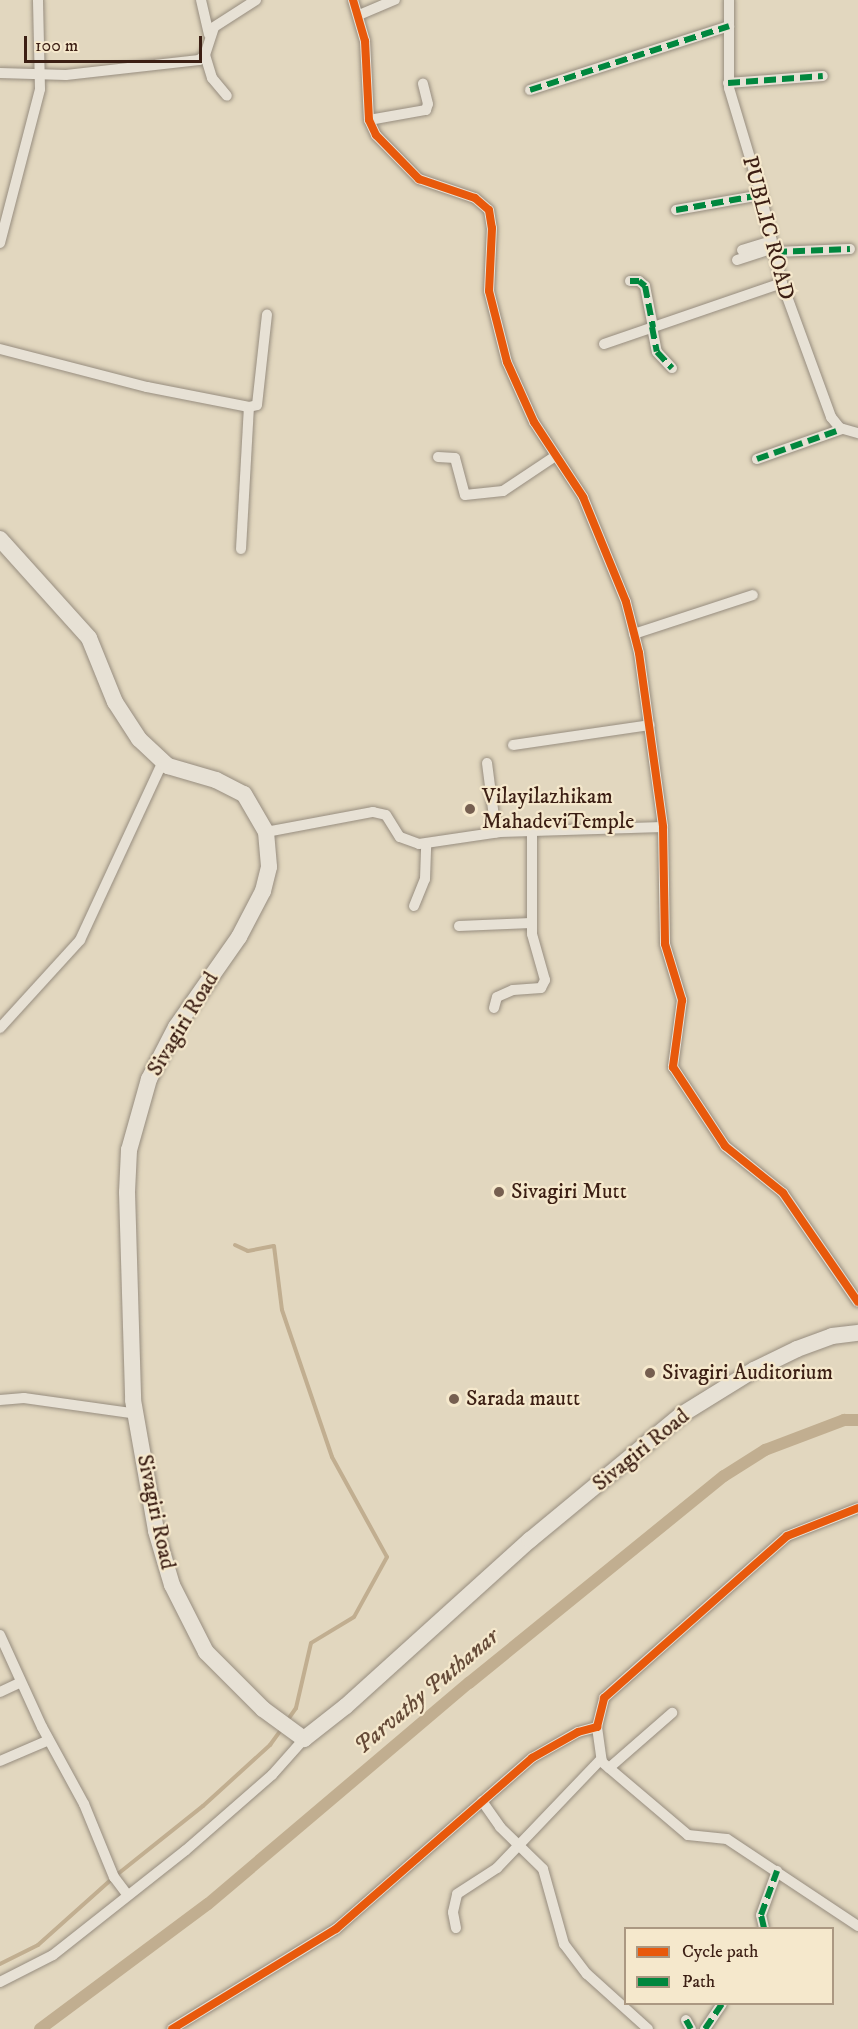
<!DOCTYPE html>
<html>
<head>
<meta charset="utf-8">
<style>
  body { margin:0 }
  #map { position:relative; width:858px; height:2029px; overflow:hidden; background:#e2d7bf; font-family:"IM FELL DW Pica",serif }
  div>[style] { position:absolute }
  .stream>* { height:4px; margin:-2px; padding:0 2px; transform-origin:2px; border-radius:2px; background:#c1ae90 }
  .canal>* { height:12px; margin:-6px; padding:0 6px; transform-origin:6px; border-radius:6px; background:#c1ae90 }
  .roads { filter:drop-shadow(0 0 2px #978d7f) drop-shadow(0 0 2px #978d7f) }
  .minor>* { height:10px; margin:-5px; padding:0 5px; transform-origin:5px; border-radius:5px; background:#e7e1d5 }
  .secondary>* { height:16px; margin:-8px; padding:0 8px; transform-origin:8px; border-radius:8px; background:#e7e1d5 }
  .quiet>* { height:6px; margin-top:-3px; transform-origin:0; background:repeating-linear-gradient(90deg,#00873e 0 12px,transparent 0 18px) }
  .cycleway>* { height:8px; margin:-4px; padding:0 4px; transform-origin:4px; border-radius:4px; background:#e8590c }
  .dots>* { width:16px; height:16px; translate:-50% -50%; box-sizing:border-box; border:3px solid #f5e8cc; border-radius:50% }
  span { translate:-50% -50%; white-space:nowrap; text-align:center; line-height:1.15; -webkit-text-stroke:4.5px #f5e8cc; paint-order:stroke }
  .street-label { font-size:22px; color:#3c1f14 }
  .poi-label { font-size:22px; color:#3c1f14 }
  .left { translate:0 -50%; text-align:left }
  .water-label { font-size:24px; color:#664b38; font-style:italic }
  .legend { position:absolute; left:624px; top:1927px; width:210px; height:78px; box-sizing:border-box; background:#f5e8cc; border:2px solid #ab9882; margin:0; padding:8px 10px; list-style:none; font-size:18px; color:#3c1f14 }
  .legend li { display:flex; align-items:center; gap:12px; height:30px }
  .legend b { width:30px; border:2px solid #ab9882 }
  .scale { position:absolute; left:24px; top:36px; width:178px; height:27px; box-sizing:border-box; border:3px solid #3c1f14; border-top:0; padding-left:8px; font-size:18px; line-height:21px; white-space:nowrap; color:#3c1f14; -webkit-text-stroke:4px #f5e8cc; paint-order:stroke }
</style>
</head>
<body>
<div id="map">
  <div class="stream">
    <i style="left:235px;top:1245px;width:14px;rotate:25deg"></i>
    <i style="left:248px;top:1251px;width:26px;rotate:-11deg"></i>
    <i style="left:274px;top:1246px;width:64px;rotate:82.9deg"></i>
    <i style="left:282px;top:1310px;width:155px;rotate:71.2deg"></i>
    <i style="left:332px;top:1457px;width:114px;rotate:61.2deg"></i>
    <i style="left:387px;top:1557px;width:68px;rotate:118.8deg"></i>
    <i style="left:354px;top:1617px;width:50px;rotate:148.8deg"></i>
    <i style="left:311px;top:1643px;width:67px;rotate:103deg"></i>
    <i style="left:296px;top:1708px;width:16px;rotate:125deg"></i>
    <i style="left:0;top:1964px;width:42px;rotate:-26.6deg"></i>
    <i style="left:38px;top:1945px;width:102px;rotate:-41.8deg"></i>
    <i style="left:114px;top:1877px;width:114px;rotate:-38.6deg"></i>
    <i style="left:203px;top:1806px;width:91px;rotate:-42.3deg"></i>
    <i style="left:270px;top:1745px;width:19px;rotate:-54deg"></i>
  </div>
  <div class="canal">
    <i style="left:40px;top:2029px;width:209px;rotate:-36.7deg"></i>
    <i style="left:208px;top:1904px;width:342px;rotate:-40.3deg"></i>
    <i style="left:469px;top:1683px;width:328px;rotate:-39.1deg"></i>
    <i style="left:724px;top:1476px;width:49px;rotate:-32.4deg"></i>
    <i style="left:765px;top:1450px;width:85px;rotate:-20.8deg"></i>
    <i style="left:844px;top:1420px;width:14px"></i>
  </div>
  <div class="roads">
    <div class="minor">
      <i style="left:201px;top:0;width:35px;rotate:77deg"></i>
      <i style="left:353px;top:0;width:43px;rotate:73.7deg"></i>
      <i style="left:365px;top:41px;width:79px;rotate:87.1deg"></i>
      <i style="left:369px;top:120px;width:17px;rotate:65deg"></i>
      <i style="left:376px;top:135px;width:62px;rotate:45.7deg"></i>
      <i style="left:419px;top:179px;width:59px;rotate:18.7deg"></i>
      <i style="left:475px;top:198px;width:18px;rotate:41deg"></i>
      <i style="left:489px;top:210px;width:18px;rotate:81deg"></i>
      <i style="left:492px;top:228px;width:63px;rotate:92.7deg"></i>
      <i style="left:489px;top:291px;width:73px;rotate:75.8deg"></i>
      <i style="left:507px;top:362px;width:66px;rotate:65.8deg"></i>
      <i style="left:534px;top:422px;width:90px;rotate:56.8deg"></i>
      <i style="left:583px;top:497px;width:113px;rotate:67.7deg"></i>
      <i style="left:626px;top:602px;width:53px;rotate:75.7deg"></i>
      <i style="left:639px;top:653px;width:176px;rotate:82.1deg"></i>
      <i style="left:663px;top:827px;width:117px;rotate:89deg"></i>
      <i style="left:665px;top:944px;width:59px;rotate:73.1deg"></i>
      <i style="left:682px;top:1000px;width:68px;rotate:97.7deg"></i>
      <i style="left:673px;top:1067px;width:95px;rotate:56.6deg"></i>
      <i style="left:725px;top:1146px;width:75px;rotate:39deg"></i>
      <i style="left:783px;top:1193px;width:132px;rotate:55.5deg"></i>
      <i style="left:729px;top:0;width:88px;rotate:90deg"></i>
      <i style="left:729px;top:88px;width:112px;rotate:73.3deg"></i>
      <i style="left:761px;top:195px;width:90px;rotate:76.6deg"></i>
      <i style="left:782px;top:283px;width:143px;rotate:69.9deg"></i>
      <i style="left:831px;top:417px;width:14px;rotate:51deg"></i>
      <i style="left:840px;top:428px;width:19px;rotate:16deg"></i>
      <i style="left:359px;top:15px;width:39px;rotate:-23deg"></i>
      <i style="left:205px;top:55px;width:24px;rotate:73deg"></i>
      <i style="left:212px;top:78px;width:23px;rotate:50deg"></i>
      <i style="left:0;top:73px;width:66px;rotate:1.7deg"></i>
      <i style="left:66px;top:75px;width:134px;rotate:-6.4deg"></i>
      <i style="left:199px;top:60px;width:8px;rotate:-40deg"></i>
      <i style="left:205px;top:55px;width:29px;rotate:-72deg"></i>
      <i style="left:214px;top:27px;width:50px;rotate:-32.7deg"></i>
      <i style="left:728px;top:83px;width:95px;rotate:-4.2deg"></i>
      <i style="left:530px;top:90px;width:209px;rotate:-17.8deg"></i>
      <i style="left:369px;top:120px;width:58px;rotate:-10deg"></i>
      <i style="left:426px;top:110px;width:6px;rotate:-72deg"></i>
      <i style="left:428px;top:104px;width:21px;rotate:-104deg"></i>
      <i style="left:676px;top:210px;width:86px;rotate:-10deg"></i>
      <i style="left:0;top:243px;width:159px;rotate:-75.4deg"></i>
      <i style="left:40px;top:89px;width:89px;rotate:-91.3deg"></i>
      <i style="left:742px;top:250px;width:24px;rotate:-17deg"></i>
      <i style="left:775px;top:252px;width:75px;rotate:-2.3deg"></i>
      <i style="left:737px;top:260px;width:38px;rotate:-18deg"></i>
      <i style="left:630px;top:281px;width:9px"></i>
      <i style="left:639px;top:281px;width:8px;rotate:40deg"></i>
      <i style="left:645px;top:286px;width:42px;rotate:79deg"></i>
      <i style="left:652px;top:327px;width:25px;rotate:79deg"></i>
      <i style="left:657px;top:352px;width:22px;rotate:47deg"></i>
      <i style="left:604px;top:344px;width:188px;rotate:-18.9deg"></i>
      <i style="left:0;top:349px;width:152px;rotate:14.5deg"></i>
      <i style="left:147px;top:387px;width:104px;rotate:11.1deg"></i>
      <i style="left:249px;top:407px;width:8px;rotate:-14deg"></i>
      <i style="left:257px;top:405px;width:91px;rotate:-83.7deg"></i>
      <i style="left:438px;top:457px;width:17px;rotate:3deg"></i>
      <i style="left:455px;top:458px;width:38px;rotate:75deg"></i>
      <i style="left:465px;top:495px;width:38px;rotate:-6deg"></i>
      <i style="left:503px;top:491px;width:61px;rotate:-33.7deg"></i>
      <i style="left:757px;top:459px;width:90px;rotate:-19.4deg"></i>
      <i style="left:241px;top:549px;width:142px;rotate:-86.8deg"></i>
      <i style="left:634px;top:634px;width:125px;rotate:-18.1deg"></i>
      <i style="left:513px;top:745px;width:138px;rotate:-8.3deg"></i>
      <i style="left:487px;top:763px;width:70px;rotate:82.6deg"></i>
      <i style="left:266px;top:832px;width:109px;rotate:-10.6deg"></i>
      <i style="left:373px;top:812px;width:13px;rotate:13deg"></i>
      <i style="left:386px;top:815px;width:26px;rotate:58deg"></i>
      <i style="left:400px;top:837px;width:20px;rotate:20deg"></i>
      <i style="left:419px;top:844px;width:82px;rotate:-8.4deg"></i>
      <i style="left:500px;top:832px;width:163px;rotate:-1.8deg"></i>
      <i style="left:414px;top:906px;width:29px;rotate:-68deg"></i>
      <i style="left:425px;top:879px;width:34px;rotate:-88deg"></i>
      <i style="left:459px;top:926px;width:72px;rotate:-2.4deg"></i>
      <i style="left:494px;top:1008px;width:11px;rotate:-75deg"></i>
      <i style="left:497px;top:997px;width:17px;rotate:-24deg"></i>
      <i style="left:513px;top:990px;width:28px;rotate:-4deg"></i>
      <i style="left:541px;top:988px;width:9px;rotate:-63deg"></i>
      <i style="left:545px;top:980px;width:48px;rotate:-105.8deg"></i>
      <i style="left:532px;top:934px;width:104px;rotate:-90deg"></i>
      <i style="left:0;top:1028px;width:119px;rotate:-47.7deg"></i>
      <i style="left:80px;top:940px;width:197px;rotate:-65.1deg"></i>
      <i style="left:0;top:1400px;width:24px;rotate:-5deg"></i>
      <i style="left:24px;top:1398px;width:115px;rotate:8deg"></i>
      <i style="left:0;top:1635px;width:101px;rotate:65.5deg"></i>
      <i style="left:42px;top:1727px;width:88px;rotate:61.4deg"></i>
      <i style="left:84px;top:1804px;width:79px;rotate:67.7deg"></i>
      <i style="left:114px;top:1877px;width:21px;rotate:53deg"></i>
      <i style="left:0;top:1692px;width:23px;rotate:-25deg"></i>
      <i style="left:597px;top:1727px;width:35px;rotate:82deg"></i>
      <i style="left:602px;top:1762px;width:113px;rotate:40.3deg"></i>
      <i style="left:688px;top:1835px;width:39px;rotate:6deg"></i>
      <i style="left:727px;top:1839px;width:157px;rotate:33.6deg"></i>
      <i style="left:0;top:1761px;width:53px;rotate:-23.2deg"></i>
      <i style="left:609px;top:1768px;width:84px;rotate:-41.1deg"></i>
      <i style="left:482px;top:1801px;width:32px;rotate:55deg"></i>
      <i style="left:500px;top:1827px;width:60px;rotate:44.3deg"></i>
      <i style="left:543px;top:1869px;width:78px;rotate:74.4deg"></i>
      <i style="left:564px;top:1944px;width:38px;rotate:53deg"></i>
      <i style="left:587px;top:1974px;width:82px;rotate:42deg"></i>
      <i style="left:456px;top:1928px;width:16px;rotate:-101deg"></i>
      <i style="left:453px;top:1912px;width:18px;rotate:-77deg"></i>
      <i style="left:457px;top:1894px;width:48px;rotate:-33deg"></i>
      <i style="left:497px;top:1868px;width:151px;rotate:-46.3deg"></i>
      <i style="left:764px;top:1928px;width:13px;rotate:-103deg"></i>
      <i style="left:761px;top:1915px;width:47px;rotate:-70deg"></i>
      <i style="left:0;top:1982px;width:59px;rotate:-27deg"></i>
      <i style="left:53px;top:1955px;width:169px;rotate:-38.3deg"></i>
      <i style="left:186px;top:1850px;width:114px;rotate:-41.1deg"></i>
      <i style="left:272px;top:1775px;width:48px;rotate:-48.4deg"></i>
      <i style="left:686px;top:2020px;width:10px;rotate:61deg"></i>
      <i style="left:172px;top:2029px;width:192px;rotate:-31.4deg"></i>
      <i style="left:336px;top:1929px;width:260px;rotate:-41.1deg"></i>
      <i style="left:532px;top:1758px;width:53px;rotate:-29.5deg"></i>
      <i style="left:578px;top:1732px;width:20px;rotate:-15deg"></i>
      <i style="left:597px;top:1727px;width:30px;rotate:-76deg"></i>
      <i style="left:604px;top:1698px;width:244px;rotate:-41.5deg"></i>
      <i style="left:787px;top:1536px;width:76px;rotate:-21.5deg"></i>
      <i style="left:705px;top:2029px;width:30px;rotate:-56deg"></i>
    </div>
    <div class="secondary">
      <i style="left:0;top:539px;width:133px;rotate:48deg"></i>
      <i style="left:89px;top:638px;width:69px;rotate:67.9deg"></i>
      <i style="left:115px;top:702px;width:44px;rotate:57deg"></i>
      <i style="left:139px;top:739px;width:40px;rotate:43deg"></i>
      <i style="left:168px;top:766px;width:50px;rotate:16.3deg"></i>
      <i style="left:216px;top:780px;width:31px;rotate:27deg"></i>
      <i style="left:244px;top:794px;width:44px;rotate:59.9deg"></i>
      <i style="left:266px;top:832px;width:35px;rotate:85deg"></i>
      <i style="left:269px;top:867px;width:25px;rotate:104deg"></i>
      <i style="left:263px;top:891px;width:52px;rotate:117.6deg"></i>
      <i style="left:239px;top:937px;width:110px;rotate:125deg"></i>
      <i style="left:176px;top:1027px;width:59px;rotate:117.4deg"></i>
      <i style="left:149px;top:1079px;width:74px;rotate:105.7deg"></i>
      <i style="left:129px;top:1150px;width:42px;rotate:92.7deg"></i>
      <i style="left:127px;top:1192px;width:208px;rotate:88.3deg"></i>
      <i style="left:133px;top:1400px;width:133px;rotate:80deg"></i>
      <i style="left:156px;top:1531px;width:56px;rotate:73.5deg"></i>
      <i style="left:172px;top:1585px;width:75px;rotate:63.1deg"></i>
      <i style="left:206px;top:1652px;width:81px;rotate:45deg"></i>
      <i style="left:263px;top:1709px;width:51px;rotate:36.2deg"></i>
      <i style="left:304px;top:1739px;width:53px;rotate:-38.2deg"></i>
      <i style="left:346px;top:1706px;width:248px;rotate:-42.1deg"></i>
      <i style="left:530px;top:1540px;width:196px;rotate:-39.6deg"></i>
      <i style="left:681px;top:1415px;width:86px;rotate:-31.7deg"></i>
      <i style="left:754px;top:1370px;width:48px;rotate:-26deg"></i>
      <i style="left:797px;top:1349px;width:37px;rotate:-20deg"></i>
      <i style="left:832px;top:1336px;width:26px;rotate:-7deg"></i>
    </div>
  </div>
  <div class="quiet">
    <i style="left:728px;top:83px;width:95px;rotate:-4.2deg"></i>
    <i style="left:530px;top:90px;width:209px;rotate:-17.8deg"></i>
    <i style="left:676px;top:210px;width:86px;rotate:-10deg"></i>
    <i style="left:775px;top:252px;width:75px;rotate:-2.3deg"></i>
    <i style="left:630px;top:281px;width:9px"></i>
    <i style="left:639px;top:281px;width:8px;rotate:40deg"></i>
    <i style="left:645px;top:286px;width:42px;rotate:79deg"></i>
    <i style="left:652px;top:327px;width:25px;rotate:79deg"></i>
    <i style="left:657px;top:352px;width:22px;rotate:47deg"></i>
    <i style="left:757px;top:459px;width:90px;rotate:-19.4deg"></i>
    <i style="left:764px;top:1928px;width:13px;rotate:-103deg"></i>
    <i style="left:761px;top:1915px;width:47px;rotate:-70deg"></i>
    <i style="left:686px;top:2020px;width:10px;rotate:61deg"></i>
    <i style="left:705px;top:2029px;width:30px;rotate:-56deg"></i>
  </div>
  <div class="cycleway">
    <i style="left:353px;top:0;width:43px;rotate:73.7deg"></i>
    <i style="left:365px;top:41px;width:79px;rotate:87.1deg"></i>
    <i style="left:369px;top:120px;width:17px;rotate:65deg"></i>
    <i style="left:376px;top:135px;width:62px;rotate:45.7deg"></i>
    <i style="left:419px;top:179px;width:59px;rotate:18.7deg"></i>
    <i style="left:475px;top:198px;width:18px;rotate:41deg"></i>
    <i style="left:489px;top:210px;width:18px;rotate:81deg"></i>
    <i style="left:492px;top:228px;width:63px;rotate:92.7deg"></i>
    <i style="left:489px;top:291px;width:73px;rotate:75.8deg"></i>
    <i style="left:507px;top:362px;width:66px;rotate:65.8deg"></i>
    <i style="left:534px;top:422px;width:90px;rotate:56.8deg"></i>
    <i style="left:583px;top:497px;width:113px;rotate:67.7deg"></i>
    <i style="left:626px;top:602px;width:53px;rotate:75.7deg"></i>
    <i style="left:639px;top:653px;width:176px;rotate:82.1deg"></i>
    <i style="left:663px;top:827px;width:117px;rotate:89deg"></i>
    <i style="left:665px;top:944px;width:59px;rotate:73.1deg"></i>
    <i style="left:682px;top:1000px;width:68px;rotate:97.7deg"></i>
    <i style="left:673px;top:1067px;width:95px;rotate:56.6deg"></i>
    <i style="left:725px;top:1146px;width:75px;rotate:39deg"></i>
    <i style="left:783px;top:1193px;width:132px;rotate:55.5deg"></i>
    <i style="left:172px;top:2029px;width:192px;rotate:-31.4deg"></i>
    <i style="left:336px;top:1929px;width:260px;rotate:-41.1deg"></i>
    <i style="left:532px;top:1758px;width:53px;rotate:-29.5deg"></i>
    <i style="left:578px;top:1732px;width:20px;rotate:-15deg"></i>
    <i style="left:597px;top:1727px;width:30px;rotate:-76deg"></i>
    <i style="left:604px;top:1698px;width:244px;rotate:-41.5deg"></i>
    <i style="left:787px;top:1536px;width:76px;rotate:-21.5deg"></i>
  </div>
  <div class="dots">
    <i style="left:470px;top:809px;background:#765f50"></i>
    <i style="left:499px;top:1192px;background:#765f50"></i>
    <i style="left:650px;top:1373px;background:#765f50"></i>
    <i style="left:454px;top:1399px;background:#765f50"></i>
  </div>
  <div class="street-label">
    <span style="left:768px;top:228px;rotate:75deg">PUBLIC ROAD</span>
    <span style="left:183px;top:1024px;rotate:-59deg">Sivagiri Road</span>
    <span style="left:641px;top:1450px;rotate:-39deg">Sivagiri Road</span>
    <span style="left:156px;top:1512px;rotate:78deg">Sivagiri Road</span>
  </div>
  <div class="poi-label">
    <span class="left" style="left:482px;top:809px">Vilayilazhikam<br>MahadeviTemple</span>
    <span class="left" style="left:511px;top:1192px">Sivagiri Mutt</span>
    <span class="left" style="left:662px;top:1373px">Sivagiri Auditorium</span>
    <span class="left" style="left:466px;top:1399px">Sarada mautt</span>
  </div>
  <div class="water-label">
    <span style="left:427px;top:1692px;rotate:-40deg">Parvathy Puthanar</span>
  </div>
  <ul class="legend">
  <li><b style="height:8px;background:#e8590c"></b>Cycle path</li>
  <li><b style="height:8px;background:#00873e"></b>Path</li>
  </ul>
  <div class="scale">100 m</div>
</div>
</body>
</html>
